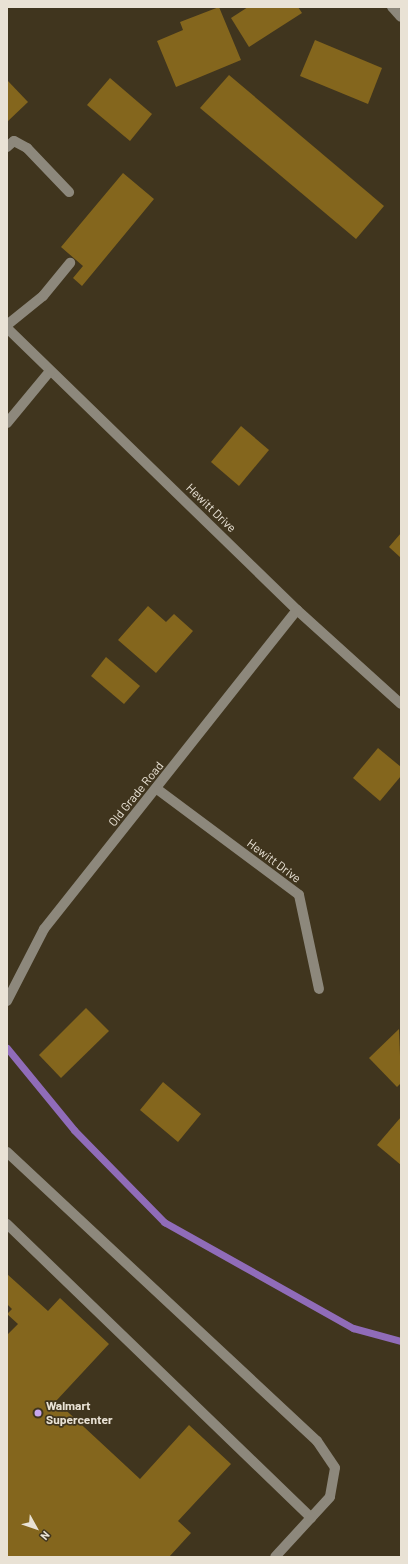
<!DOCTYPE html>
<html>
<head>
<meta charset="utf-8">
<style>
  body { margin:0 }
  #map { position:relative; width:408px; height:1564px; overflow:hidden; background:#40351e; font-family:Barlow,sans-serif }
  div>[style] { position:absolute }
  .stream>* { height:7px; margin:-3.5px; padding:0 3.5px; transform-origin:3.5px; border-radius:3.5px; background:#906cb9 }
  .building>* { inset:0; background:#84661d }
  .minor>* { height:10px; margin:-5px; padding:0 5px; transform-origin:5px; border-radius:5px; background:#8d887c }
  .dots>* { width:11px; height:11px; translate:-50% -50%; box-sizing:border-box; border:2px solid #40351e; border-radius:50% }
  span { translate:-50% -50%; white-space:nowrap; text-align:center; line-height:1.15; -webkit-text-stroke:3.5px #40351e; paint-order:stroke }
  .street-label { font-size:12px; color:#e9e2d5 }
  .poi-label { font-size:12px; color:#e9e2d5; font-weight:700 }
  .left { translate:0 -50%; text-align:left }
  .frame { position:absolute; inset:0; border:8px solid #e9e2d5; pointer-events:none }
  .north { position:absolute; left:16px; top:1508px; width:40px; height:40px; -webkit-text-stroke:3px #40351e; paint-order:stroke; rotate:130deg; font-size:11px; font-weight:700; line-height:16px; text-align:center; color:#e9e2d5 }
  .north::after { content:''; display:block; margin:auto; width:14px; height:18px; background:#e9e2d5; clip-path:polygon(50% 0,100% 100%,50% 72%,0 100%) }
</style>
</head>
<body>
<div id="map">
  <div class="stream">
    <i style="left:7px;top:1048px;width:106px;rotate:50.7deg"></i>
    <i style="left:74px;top:1130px;width:129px;rotate:45.6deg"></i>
    <i style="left:164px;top:1222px;width:217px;rotate:29.3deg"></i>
    <i style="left:353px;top:1328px;width:50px;rotate:15.2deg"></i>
  </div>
  <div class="building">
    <i style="clip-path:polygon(219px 7px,241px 60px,176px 87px,157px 41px,183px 30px,180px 22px)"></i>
    <i style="clip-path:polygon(248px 7px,298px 7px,302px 13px,249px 47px,231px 18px)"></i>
    <i style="clip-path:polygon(315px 40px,382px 68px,368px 104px,300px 76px)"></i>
    <i style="clip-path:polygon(229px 75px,384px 206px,356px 239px,200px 108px)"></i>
    <i style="clip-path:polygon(110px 78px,152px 114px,130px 141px,87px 105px)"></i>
    <i style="clip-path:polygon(7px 80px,28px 102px,7px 122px)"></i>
    <i style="clip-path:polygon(123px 173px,154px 199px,82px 286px,73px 278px,83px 266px,61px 247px)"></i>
    <i style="clip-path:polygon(241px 426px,269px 450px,239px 486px,211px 462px)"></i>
    <i style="clip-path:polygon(401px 533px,401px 558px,389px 547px)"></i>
    <i style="clip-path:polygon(148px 606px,166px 622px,174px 614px,193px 631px,156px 673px,118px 640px)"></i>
    <i style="clip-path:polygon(106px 657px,140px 686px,124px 704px,91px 676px)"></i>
    <i style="clip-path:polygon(378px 748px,401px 767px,401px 776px,380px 801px,353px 778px)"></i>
    <i style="clip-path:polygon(86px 1008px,109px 1031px,61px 1078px,39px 1055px)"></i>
    <i style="clip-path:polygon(399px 1029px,401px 1083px,397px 1087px,369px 1058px)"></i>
    <i style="clip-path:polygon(163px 1082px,201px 1114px,178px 1142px,140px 1110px)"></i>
    <i style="clip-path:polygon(401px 1117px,401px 1165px,377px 1145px)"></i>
    <i style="clip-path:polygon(7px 1274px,48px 1311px,60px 1298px,109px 1344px,56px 1401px,140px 1479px,189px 1425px,231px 1464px,178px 1521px,191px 1533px,169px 1557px,7px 1557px,7px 1335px,18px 1324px,7px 1314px,12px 1309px,7px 1304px)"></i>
  </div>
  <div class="minor">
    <i style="left:392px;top:7px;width:13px;rotate:48deg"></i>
    <i style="left:7px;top:147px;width:9px;rotate:-41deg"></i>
    <i style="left:14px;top:141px;width:15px;rotate:28deg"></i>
    <i style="left:27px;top:148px;width:61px;rotate:46.3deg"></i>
    <i style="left:7px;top:325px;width:46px;rotate:-38.9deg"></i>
    <i style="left:43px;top:296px;width:43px;rotate:-50.7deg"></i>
    <i style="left:7px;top:328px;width:405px;rotate:44.2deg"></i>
    <i style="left:297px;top:610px;width:140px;rotate:42.1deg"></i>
    <i style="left:7px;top:423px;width:67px;rotate:-50.4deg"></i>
    <i style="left:157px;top:789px;width:177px;rotate:36.7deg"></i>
    <i style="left:299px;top:895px;width:96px;rotate:78deg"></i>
    <i style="left:7px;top:1001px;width:81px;rotate:-62.8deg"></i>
    <i style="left:44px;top:929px;width:407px;rotate:-51.6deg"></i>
    <i style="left:7px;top:1152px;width:424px;rotate:43deg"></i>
    <i style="left:317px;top:1441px;width:32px;rotate:56deg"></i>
    <i style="left:335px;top:1468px;width:29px;rotate:100deg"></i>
    <i style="left:330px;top:1497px;width:81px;rotate:132.5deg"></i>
    <i style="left:7px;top:1224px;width:423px;rotate:44deg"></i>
  </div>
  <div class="dots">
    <i style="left:38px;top:1413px;background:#c7a6ef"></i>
  </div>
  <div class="street-label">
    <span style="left:211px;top:508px;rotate:44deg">Hewitt Drive</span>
    <span style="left:136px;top:794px;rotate:-51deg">Old Grade Road</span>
    <span style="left:274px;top:861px;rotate:37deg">Hewitt Drive</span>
  </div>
  <div class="poi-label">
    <span class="left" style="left:46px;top:1413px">Walmart<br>Supercenter</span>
  </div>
  <div class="frame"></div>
  <div class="north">N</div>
</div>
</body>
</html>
